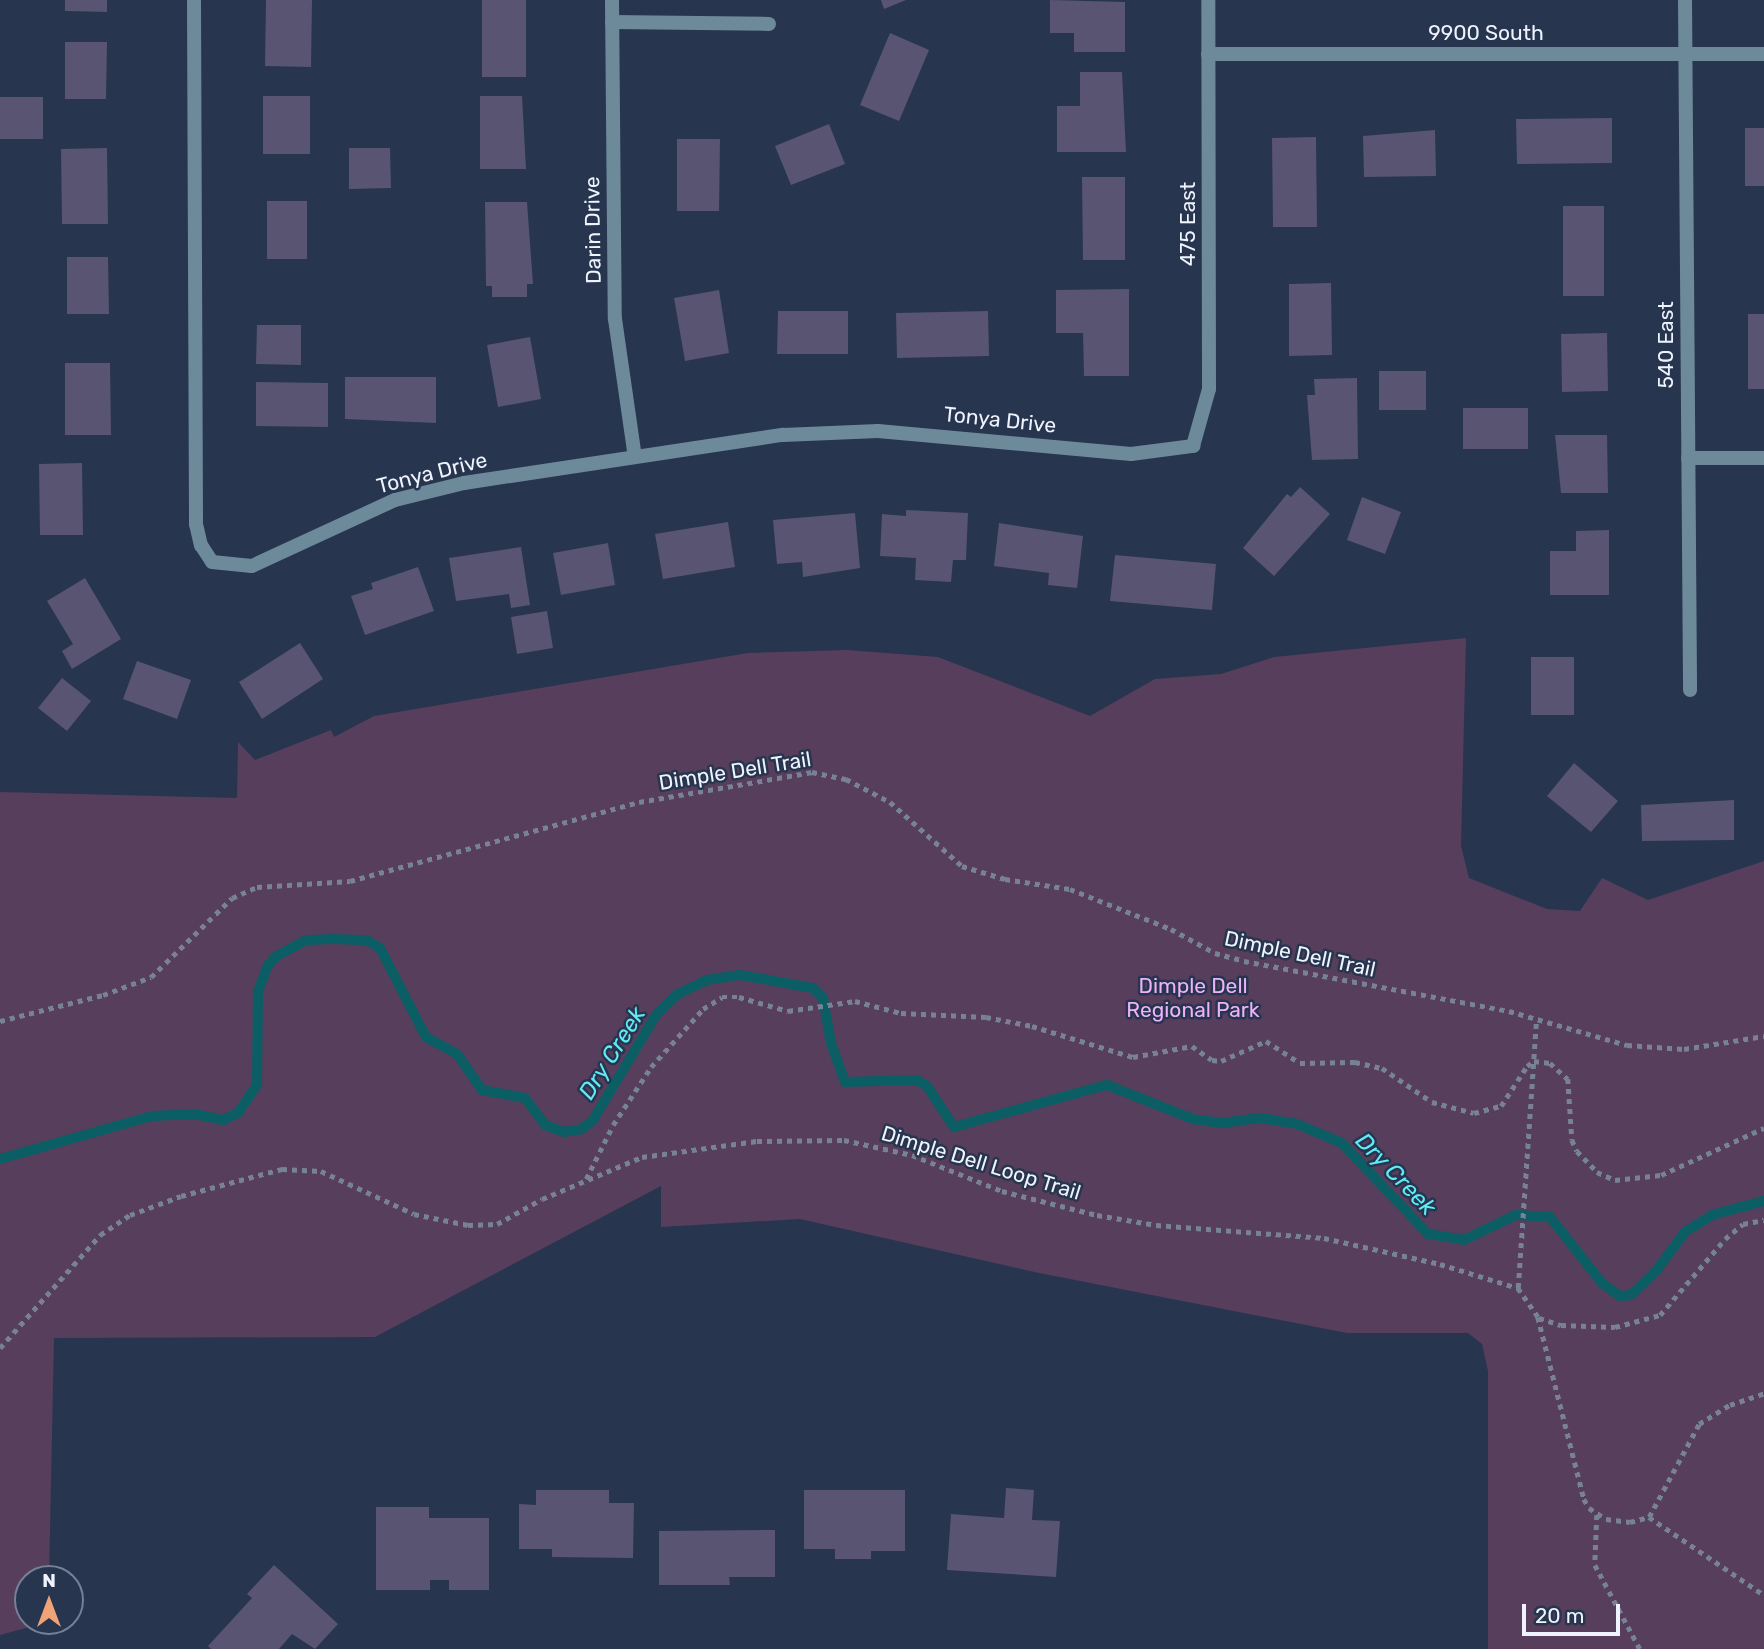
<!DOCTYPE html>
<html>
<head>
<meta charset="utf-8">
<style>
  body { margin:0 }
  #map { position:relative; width:1764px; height:1649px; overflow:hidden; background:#27354f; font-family:Rubik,sans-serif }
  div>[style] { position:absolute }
  .green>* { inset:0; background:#573e5c }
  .stream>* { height:10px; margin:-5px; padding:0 5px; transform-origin:5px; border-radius:5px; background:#0b5f64 }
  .building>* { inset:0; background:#585472 }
  .path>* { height:4.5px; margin-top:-2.25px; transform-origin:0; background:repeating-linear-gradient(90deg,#788296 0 5px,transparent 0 10px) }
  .minor>* { height:14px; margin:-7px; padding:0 7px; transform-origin:7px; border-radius:7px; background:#6d8a9a }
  span { translate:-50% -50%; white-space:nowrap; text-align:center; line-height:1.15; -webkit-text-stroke:5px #27354f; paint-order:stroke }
  .street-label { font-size:21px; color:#eef3fd }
  .park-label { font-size:21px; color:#efb1fa }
  .water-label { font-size:23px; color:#60ecf6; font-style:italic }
  .north { position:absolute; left:14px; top:1565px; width:70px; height:70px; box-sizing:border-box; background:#27354f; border:2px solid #778195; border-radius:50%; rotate:0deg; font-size:19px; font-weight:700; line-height:28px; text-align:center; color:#eef3fd }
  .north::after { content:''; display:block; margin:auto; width:24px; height:32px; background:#efa376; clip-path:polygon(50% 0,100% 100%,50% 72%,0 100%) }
  .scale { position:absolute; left:1522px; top:1604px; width:98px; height:32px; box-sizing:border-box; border:4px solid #eef3fd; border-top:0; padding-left:9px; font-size:21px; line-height:24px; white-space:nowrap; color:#eef3fd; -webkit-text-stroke:5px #27354f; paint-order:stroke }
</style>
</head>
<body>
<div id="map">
  <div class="green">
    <i style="clip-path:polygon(1466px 638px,1461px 846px,1469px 878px,1547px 909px,1580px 911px,1602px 878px,1648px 900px,1764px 861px,1764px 1649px,1488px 1649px,1488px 1371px,1482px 1344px,1468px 1333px,1347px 1333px,1039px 1273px,800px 1219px,661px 1227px,661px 1186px,375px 1337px,54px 1338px,49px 1579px,28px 1579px,28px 1621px,48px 1622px,0 1635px,0 792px,237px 798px,238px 742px,255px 760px,331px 730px,334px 737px,374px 716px,748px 653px,847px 650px,938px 657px,1090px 716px,1155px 679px,1221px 674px,1274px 657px)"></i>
  </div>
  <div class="stream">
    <i style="left:0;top:1159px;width:158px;rotate:-15.8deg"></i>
    <i style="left:152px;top:1116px;width:43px;rotate:-2.7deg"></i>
    <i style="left:195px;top:1114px;width:29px;rotate:12deg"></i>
    <i style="left:223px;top:1120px;width:17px;rotate:-25deg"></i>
    <i style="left:238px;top:1113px;width:34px;rotate:-56deg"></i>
    <i style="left:257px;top:1085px;width:93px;rotate:-89.4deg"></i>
    <i style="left:258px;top:992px;width:27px;rotate:-70deg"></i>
    <i style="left:267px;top:967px;width:13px;rotate:-51deg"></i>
    <i style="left:275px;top:957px;width:35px;rotate:-29deg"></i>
    <i style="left:306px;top:940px;width:28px;rotate:-2deg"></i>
    <i style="left:334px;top:939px;width:33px;rotate:2deg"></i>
    <i style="left:367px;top:940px;width:15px;rotate:32deg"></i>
    <i style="left:380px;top:948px;width:100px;rotate:62.7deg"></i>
    <i style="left:426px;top:1037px;width:35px;rotate:29deg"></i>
    <i style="left:457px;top:1054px;width:44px;rotate:55.2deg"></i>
    <i style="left:482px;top:1090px;width:44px;rotate:10.5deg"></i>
    <i style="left:525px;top:1098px;width:34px;rotate:53deg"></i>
    <i style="left:545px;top:1125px;width:20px;rotate:20deg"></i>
    <i style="left:564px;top:1132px;width:18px;rotate:-9deg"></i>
    <i style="left:582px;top:1129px;width:14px;rotate:-39deg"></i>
    <i style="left:593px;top:1120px;width:122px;rotate:-59deg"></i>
    <i style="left:656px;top:1015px;width:30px;rotate:-44deg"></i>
    <i style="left:678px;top:994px;width:32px;rotate:-26deg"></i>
    <i style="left:707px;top:980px;width:33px;rotate:-9deg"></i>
    <i style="left:740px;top:975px;width:74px;rotate:10.1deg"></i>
    <i style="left:813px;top:988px;width:14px;rotate:45deg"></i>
    <i style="left:823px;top:998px;width:46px;rotate:79.9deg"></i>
    <i style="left:831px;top:1043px;width:41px;rotate:70.3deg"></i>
    <i style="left:845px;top:1082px;width:72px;rotate:-1.6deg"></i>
    <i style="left:917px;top:1080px;width:12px;rotate:31deg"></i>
    <i style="left:927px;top:1086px;width:49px;rotate:56.6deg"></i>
    <i style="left:954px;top:1127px;width:159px;rotate:-15.4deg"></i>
    <i style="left:1107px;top:1085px;width:92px;rotate:21.6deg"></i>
    <i style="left:1193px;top:1119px;width:30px;rotate:8deg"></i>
    <i style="left:1223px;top:1123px;width:37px;rotate:-8deg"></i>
    <i style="left:1260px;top:1118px;width:37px;rotate:9deg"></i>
    <i style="left:1297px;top:1124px;width:49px;rotate:22.9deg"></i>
    <i style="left:1342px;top:1143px;width:125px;rotate:46.6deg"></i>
    <i style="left:1428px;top:1234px;width:36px;rotate:9deg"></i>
    <i style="left:1464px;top:1240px;width:58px;rotate:-25.7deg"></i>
    <i style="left:1516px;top:1215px;width:34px;rotate:3deg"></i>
    <i style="left:1550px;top:1217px;width:84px;rotate:51.8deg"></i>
    <i style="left:1602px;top:1283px;width:22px;rotate:36deg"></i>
    <i style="left:1620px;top:1296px;width:11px;rotate:-5deg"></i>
    <i style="left:1631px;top:1295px;width:35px;rotate:-44deg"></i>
    <i style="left:1656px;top:1271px;width:49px;rotate:-53.4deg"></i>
    <i style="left:1685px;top:1232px;width:32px;rotate:-32deg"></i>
    <i style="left:1712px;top:1215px;width:54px;rotate:-15.1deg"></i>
  </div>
  <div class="building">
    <i style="clip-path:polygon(65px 0,107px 0,107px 12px,65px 11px)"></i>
    <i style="clip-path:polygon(266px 0,312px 0,311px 67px,265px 66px)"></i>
    <i style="clip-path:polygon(482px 0,526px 0,526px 77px,482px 77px)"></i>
    <i style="clip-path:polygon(881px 0,906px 0,884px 9px)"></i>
    <i style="clip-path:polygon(1050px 0,1125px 2px,1125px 52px,1074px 52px,1074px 33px,1050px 33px)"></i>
    <i style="clip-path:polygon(890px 33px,929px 50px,899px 121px,860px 105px)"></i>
    <i style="clip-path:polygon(65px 42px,107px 42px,106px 99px,65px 99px)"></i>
    <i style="clip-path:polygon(1080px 72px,1122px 72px,1126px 152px,1057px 152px,1057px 106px,1080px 106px)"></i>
    <i style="clip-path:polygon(263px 96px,310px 96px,310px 154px,263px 154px)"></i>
    <i style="clip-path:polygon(480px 96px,522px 96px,526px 169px,480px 169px)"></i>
    <i style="clip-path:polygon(0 97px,43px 97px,43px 139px,0 139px)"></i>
    <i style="clip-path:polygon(1612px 118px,1612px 163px,1517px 164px,1516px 119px)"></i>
    <i style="clip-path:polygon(829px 124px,845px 164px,791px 185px,775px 146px)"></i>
    <i style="clip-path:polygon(1745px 128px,1764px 128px,1764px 186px,1745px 186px)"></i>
    <i style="clip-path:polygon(1435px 130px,1436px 176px,1364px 177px,1363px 136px)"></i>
    <i style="clip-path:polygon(1316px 137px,1317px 227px,1273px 227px,1272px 138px)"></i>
    <i style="clip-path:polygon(677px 139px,720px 139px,719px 211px,677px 211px)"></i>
    <i style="clip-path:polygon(107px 148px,108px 224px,62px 224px,61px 149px)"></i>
    <i style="clip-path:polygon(349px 148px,390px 148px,391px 188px,349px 189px)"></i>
    <i style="clip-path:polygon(1082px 177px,1125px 177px,1125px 260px,1083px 260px)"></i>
    <i style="clip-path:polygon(267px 201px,307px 201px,307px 259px,267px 259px)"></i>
    <i style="clip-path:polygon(485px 202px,527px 202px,533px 284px,527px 284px,527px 297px,492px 297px,492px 286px,486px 286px)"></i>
    <i style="clip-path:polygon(1563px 206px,1604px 206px,1604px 296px,1563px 296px)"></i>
    <i style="clip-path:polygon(67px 257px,108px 257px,109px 314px,67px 314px)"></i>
    <i style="clip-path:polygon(1331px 283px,1332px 355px,1289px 356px,1289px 284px)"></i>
    <i style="clip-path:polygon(1129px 289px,1129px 376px,1084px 376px,1083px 333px,1056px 333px,1056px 290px)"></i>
    <i style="clip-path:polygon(719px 290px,729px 353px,685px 361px,674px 298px)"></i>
    <i style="clip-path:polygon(778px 311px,848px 311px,848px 354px,777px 354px)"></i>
    <i style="clip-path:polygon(988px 311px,989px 356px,897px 358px,896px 313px)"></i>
    <i style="clip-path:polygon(1748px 314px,1764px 314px,1764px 389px,1748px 389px)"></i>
    <i style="clip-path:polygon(257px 325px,301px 325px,301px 365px,256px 364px)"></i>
    <i style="clip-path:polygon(1607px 333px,1608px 391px,1562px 392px,1561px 334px)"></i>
    <i style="clip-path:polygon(530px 337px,541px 399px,498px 407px,487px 345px)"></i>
    <i style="clip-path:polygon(65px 363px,110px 363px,111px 435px,65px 435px)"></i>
    <i style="clip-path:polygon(1379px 371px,1426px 371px,1426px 410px,1379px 410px)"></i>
    <i style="clip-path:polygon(345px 377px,436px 377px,436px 423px,345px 419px)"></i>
    <i style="clip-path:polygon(1357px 378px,1358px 459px,1312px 460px,1307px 395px,1315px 395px,1314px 379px)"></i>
    <i style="clip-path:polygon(256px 382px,328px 383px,328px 427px,256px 426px)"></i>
    <i style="clip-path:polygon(1463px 408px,1528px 408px,1528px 449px,1463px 449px)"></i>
    <i style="clip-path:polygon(1555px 435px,1607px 435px,1608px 493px,1561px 493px)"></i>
    <i style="clip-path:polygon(82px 463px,83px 535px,40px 535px,39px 464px)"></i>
    <i style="clip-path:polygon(1300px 487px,1330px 514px,1274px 576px,1243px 548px,1287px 494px,1291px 497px)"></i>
    <i style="clip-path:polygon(1362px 497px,1401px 512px,1385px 554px,1347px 540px)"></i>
    <i style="clip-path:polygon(906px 510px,968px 513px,966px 560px,953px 560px,951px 582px,915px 580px,916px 558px,880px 556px,882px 514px,906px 516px)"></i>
    <i style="clip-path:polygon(855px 513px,860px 568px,803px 577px,802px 562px,777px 564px,773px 520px)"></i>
    <i style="clip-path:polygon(728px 522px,735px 567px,663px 579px,655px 534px)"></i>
    <i style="clip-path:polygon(999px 523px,1083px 536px,1077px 588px,1048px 585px,1049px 573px,994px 566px)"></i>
    <i style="clip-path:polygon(1609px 530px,1609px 595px,1550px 595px,1550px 551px,1576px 551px,1576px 531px)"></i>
    <i style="clip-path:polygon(608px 543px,615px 585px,561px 595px,553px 553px)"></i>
    <i style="clip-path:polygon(521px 547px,530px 605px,511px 608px,509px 594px,456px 601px,449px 558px)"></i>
    <i style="clip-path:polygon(1115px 555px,1216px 564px,1212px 610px,1110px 601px)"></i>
    <i style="clip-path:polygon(418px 567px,434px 611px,365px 635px,351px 596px,373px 589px,371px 583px)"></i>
    <i style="clip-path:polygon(85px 578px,121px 639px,72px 669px,62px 651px,73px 644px,47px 601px)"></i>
    <i style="clip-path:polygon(547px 611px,553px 648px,517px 654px,511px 617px)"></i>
    <i style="clip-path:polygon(300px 643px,323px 679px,262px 719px,239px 682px)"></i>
    <i style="clip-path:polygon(1531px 657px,1574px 657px,1574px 715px,1531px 715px)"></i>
    <i style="clip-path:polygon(137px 661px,191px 680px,177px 719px,123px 699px)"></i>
    <i style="clip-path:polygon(62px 678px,91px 701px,67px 731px,38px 708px)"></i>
    <i style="clip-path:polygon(1574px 763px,1618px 801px,1591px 832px,1547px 796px)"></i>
    <i style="clip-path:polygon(1734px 800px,1734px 840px,1642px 841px,1641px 805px)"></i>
    <i style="clip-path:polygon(1006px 1488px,1034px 1490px,1032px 1520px,1060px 1521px,1056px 1577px,947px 1570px,951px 1514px,1004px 1518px)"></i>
    <i style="clip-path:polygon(536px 1490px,609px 1490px,609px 1503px,634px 1503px,633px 1558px,552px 1557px,552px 1549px,519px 1549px,519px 1504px,536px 1505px)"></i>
    <i style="clip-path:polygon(804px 1490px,905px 1490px,905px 1551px,871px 1551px,871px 1559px,835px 1559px,835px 1549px,804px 1549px)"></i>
    <i style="clip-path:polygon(376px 1507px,429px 1507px,429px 1518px,489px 1518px,489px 1590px,449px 1590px,449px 1580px,430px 1580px,430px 1590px,376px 1590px)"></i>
    <i style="clip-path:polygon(775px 1530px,775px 1577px,729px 1577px,730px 1585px,659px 1585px,659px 1531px)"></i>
    <i style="clip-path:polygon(274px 1565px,338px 1624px,315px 1649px,292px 1634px,279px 1649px,211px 1649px,208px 1646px,252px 1598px,247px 1594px)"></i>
  </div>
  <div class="path">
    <i style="left:0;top:1021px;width:106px;rotate:-14.2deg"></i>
    <i style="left:103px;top:995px;width:51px;rotate:-20.6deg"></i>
    <i style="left:151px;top:977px;width:113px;rotate:-44.3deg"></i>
    <i style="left:232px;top:898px;width:27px;rotate:-24deg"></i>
    <i style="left:257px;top:887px;width:93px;rotate:-3.7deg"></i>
    <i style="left:350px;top:881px;width:300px;rotate:-15.3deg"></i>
    <i style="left:639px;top:802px;width:176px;rotate:-9.8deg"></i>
    <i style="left:812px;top:772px;width:35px;rotate:12deg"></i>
    <i style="left:846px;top:779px;width:50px;rotate:27.6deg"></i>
    <i style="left:890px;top:802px;width:96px;rotate:41.6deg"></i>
    <i style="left:962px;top:866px;width:45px;rotate:16.8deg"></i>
    <i style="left:1005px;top:879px;width:66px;rotate:8.7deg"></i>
    <i style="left:1070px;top:889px;width:109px;rotate:21.6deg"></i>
    <i style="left:1171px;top:929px;width:50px;rotate:28.6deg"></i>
    <i style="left:1215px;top:953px;width:30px;rotate:15deg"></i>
    <i style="left:1244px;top:961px;width:270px;rotate:10.7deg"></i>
    <i style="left:1509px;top:1011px;width:123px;rotate:16.1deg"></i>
    <i style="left:1627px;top:1045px;width:57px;rotate:4deg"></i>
    <i style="left:1684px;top:1049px;width:81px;rotate:-9.2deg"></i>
    <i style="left:586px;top:1179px;width:60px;rotate:-63.4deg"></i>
    <i style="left:613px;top:1125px;width:69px;rotate:-56.8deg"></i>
    <i style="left:651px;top:1067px;width:78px;rotate:-48.1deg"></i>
    <i style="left:703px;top:1009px;width:22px;rotate:-32deg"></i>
    <i style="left:722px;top:997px;width:17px"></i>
    <i style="left:739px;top:997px;width:51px;rotate:15.9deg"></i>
    <i style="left:788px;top:1011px;width:68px;rotate:-8.5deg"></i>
    <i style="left:855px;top:1001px;width:48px;rotate:14.6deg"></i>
    <i style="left:901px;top:1013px;width:85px;rotate:2.7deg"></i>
    <i style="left:986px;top:1017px;width:47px;rotate:11.1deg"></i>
    <i style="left:1032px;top:1026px;width:106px;rotate:17.1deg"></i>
    <i style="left:1133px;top:1057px;width:60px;rotate:-10.6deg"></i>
    <i style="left:1192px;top:1046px;width:24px;rotate:35deg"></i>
    <i style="left:1212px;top:1060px;width:9px;rotate:6deg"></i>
    <i style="left:1221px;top:1061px;width:49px;rotate:-24deg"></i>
    <i style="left:1266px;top:1041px;width:40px;rotate:32.9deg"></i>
    <i style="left:1300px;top:1063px;width:55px;rotate:-1deg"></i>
    <i style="left:1355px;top:1062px;width:28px;rotate:13deg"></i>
    <i style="left:1382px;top:1068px;width:60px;rotate:34.2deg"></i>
    <i style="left:1432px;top:1102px;width:43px;rotate:14.7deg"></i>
    <i style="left:1474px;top:1113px;width:28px;rotate:-15deg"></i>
    <i style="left:1501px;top:1106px;width:48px;rotate:-57deg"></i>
    <i style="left:1527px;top:1066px;width:9px;rotate:-36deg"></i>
    <i style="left:1534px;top:1061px;width:16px;rotate:7deg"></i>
    <i style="left:1550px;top:1063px;width:24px;rotate:42deg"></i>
    <i style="left:1568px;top:1079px;width:61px;rotate:86.2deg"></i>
    <i style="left:1572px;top:1140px;width:12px;rotate:66deg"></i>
    <i style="left:1577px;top:1151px;width:29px;rotate:46deg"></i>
    <i style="left:1597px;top:1172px;width:20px;rotate:24deg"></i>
    <i style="left:1615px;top:1180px;width:46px;rotate:-6.2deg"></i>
    <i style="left:1661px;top:1175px;width:113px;rotate:-24.5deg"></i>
    <i style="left:1518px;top:1288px;width:268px;rotate:-86.1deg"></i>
    <i style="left:1539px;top:1318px;width:23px;rotate:18deg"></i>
    <i style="left:1561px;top:1325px;width:54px;rotate:2.1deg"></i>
    <i style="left:1615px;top:1327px;width:47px;rotate:-14.9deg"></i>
    <i style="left:1660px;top:1315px;width:100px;rotate:-49.5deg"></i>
    <i style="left:1725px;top:1239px;width:23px;rotate:-40deg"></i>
    <i style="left:1743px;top:1224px;width:21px;rotate:-11deg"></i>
    <i style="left:0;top:1348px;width:151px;rotate:-48.5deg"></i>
    <i style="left:100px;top:1235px;width:36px;rotate:-34deg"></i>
    <i style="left:130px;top:1215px;width:54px;rotate:-20.4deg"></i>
    <i style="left:181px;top:1196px;width:105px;rotate:-15deg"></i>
    <i style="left:282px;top:1169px;width:39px;rotate:3deg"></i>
    <i style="left:321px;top:1171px;width:102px;rotate:24.8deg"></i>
    <i style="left:414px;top:1214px;width:55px;rotate:11.5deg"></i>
    <i style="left:468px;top:1225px;width:29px;rotate:-2deg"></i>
    <i style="left:497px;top:1224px;width:51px;rotate:-29.1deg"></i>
    <i style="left:542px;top:1199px;width:108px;rotate:-22.8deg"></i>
    <i style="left:642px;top:1157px;width:116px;rotate:-7.9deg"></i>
    <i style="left:757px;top:1141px;width:87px;rotate:-0.7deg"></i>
    <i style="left:844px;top:1140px;width:70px;rotate:12.4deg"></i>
    <i style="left:912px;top:1155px;width:97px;rotate:21.8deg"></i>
    <i style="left:1002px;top:1191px;width:98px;rotate:14.2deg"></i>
    <i style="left:1097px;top:1215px;width:60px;rotate:9.6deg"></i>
    <i style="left:1156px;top:1225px;width:169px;rotate:4.4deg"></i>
    <i style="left:1324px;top:1238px;width:119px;rotate:12.6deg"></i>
    <i style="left:1440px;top:1264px;width:82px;rotate:17.1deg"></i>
    <i style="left:1518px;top:1288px;width:35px;rotate:55deg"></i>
    <i style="left:1538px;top:1317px;width:188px;rotate:75.8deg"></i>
    <i style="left:1584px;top:1499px;width:10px;rotate:61deg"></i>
    <i style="left:1589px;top:1508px;width:20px;rotate:33deg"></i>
    <i style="left:1606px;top:1519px;width:24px;rotate:7deg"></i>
    <i style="left:1630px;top:1522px;width:20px;rotate:-15deg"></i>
    <i style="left:1649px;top:1517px;width:106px;rotate:-61.7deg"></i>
    <i style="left:1699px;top:1424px;width:36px;rotate:-32deg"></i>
    <i style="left:1730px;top:1405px;width:36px;rotate:-19deg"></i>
    <i style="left:1597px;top:1515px;width:50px;rotate:92.3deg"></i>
    <i style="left:1595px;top:1565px;width:95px;rotate:61.8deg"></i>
    <i style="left:1649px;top:1517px;width:139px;rotate:34.1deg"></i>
  </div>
  <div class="minor">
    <i style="left:194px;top:0;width:524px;rotate:89.78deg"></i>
    <i style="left:196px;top:524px;width:22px;rotate:77deg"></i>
    <i style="left:201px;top:545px;width:20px;rotate:57deg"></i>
    <i style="left:212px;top:562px;width:40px;rotate:5.7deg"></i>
    <i style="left:252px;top:566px;width:157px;rotate:-24.8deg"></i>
    <i style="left:395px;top:500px;width:71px;rotate:-13.8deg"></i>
    <i style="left:464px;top:483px;width:323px;rotate:-8.6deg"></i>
    <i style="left:783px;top:435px;width:95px;rotate:-2.4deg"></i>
    <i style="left:878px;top:431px;width:254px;rotate:5.2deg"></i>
    <i style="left:1131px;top:454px;width:63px;rotate:-7.4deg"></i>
    <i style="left:1193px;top:446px;width:59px;rotate:-74.3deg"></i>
    <i style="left:1209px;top:389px;width:389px;rotate:-90.1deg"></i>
    <i style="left:612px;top:0;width:319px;rotate:89.5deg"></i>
    <i style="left:615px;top:319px;width:139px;rotate:81.8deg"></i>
    <i style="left:1685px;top:0;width:690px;rotate:89.58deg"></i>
    <i style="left:612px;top:22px;width:157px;rotate:0.7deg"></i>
    <i style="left:1208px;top:54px;width:556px"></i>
    <i style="left:1688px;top:458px;width:76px"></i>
  </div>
  <div class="street-label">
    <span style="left:1486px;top:33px">9900 South</span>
    <span style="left:1188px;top:224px;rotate:-90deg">475 East</span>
    <span style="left:593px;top:230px;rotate:-91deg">Darin Drive</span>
    <span style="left:1666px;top:345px;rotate:-90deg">540 East</span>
    <span style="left:1000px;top:420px;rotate:6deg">Tonya Drive</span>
    <span style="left:432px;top:473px;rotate:-14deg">Tonya Drive</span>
    <span style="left:735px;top:771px;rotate:-9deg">Dimple Dell Trail</span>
    <span style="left:1300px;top:954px;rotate:12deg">Dimple Dell Trail</span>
    <span style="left:981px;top:1163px;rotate:17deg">Dimple Dell Loop Trail</span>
  </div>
  <div class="park-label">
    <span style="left:1193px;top:998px">Dimple Dell<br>Regional Park</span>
  </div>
  <div class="water-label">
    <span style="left:612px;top:1053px;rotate:-58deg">Dry Creek</span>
    <span style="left:1396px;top:1174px;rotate:46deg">Dry Creek</span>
  </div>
  <div class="north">N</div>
  <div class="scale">20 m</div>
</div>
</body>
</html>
